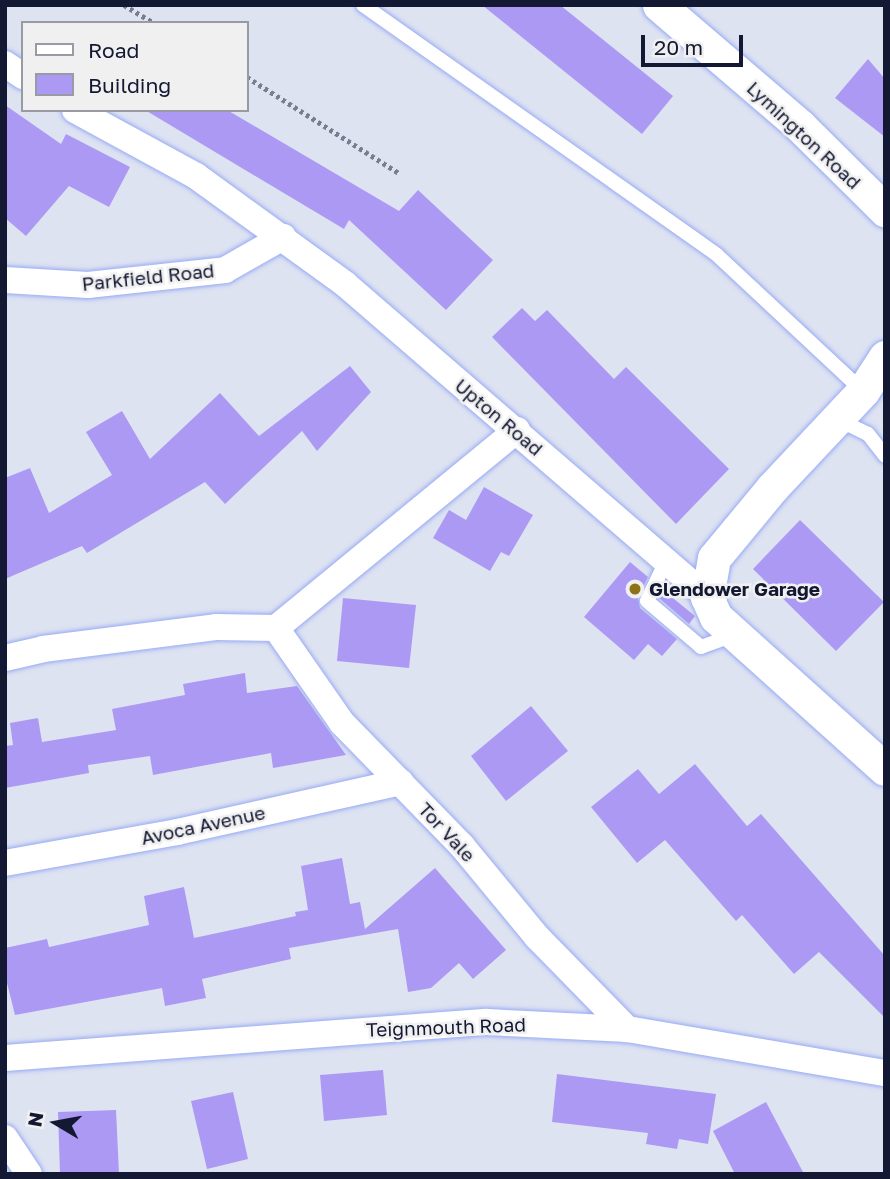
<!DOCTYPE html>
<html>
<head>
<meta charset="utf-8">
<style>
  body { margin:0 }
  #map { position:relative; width:890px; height:1179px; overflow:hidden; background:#dee3f2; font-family:"Golos Text",sans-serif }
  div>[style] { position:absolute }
  .building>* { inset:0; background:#ac99f4 }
  .path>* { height:4.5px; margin-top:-2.25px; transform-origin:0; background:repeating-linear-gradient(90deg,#787d92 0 3.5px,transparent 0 7px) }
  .roads { filter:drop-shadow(0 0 2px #98abf3) drop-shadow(0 0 2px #98abf3) }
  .service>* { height:14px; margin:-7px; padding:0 7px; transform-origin:7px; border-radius:7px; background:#fff }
  .minor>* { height:26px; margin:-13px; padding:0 13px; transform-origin:13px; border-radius:13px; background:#fff }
  .tertiary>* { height:33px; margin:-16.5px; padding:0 16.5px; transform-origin:16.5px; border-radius:16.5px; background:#fff }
  .dots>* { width:19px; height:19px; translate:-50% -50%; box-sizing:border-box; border:4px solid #f0f0f0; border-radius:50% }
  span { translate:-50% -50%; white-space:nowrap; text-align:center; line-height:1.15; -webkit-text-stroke:5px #f0f0f0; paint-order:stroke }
  .street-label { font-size:19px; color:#131833 }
  .poi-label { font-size:19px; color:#131833; font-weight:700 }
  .left { translate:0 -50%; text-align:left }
  .frame { position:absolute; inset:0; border:7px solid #131833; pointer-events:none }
  .legend { position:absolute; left:21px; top:21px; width:228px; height:91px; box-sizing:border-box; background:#f0f0f0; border:2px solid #989aa4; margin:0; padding:9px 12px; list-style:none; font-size:21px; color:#131833 }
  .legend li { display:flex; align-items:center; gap:14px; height:35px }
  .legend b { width:35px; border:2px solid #989aa4 }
  .north { position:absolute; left:21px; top:1088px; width:70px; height:70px; -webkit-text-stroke:5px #f0f0f0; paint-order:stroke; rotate:280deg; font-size:19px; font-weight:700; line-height:28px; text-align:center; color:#131833 }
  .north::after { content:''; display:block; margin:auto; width:24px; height:32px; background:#131833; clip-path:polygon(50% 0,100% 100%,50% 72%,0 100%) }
  .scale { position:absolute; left:641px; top:35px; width:102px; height:32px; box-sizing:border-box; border:4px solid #131833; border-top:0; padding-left:9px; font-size:21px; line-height:24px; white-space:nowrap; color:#131833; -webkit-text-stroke:5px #f0f0f0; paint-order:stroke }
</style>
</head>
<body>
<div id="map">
  <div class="building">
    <i style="clip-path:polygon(482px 5px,560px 5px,673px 96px,642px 134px)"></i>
    <i style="clip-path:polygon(868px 59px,885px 79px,885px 137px,835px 98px)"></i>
    <i style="clip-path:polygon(5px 105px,61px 144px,66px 134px,130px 167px,109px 207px,69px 186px,26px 236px,5px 218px)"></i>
    <i style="clip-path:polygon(145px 110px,227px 110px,399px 211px,418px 190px,493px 260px,446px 310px,349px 220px,344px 229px)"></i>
    <i style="clip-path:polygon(522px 308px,535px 321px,547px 310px,614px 379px,626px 367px,729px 469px,676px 524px,492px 337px)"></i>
    <i style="clip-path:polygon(350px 366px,371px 392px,317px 451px,302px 431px,225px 504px,205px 482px,87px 553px,82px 546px,5px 579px,5px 478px,30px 468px,49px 513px,112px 475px,86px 432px,122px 411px,150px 459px,220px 393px,259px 436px)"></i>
    <i style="clip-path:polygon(484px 487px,533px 515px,509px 556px,501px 552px,490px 571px,433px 538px,449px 510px,466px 520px)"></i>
    <i style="clip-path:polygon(800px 520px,884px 602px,836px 651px,753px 569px)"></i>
    <i style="clip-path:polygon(630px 562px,648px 577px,638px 598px,640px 608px,677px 639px,662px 656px,648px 644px,634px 660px,584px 617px)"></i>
    <i style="clip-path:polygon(663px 590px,695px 616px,689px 624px,659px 598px)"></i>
    <i style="clip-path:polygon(343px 598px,416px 605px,409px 668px,337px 661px)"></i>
    <i style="clip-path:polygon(245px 673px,247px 693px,297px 686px,346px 755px,273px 768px,271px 753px,153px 775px,150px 756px,88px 765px,89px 773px,5px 788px,5px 746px,13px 745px,10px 723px,38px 718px,42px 742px,116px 730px,112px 709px,185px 695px,183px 684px)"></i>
    <i style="clip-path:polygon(531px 706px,568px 751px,506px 801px,471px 756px)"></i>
    <i style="clip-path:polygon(695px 764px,747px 826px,761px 814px,885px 956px,885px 1018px,819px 952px,794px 974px,742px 915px,736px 921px,665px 840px,637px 863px,591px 807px,638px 769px,659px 794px)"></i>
    <i style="clip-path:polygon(342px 858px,350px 904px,360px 902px,365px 929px,435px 868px,506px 950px,473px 979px,459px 963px,431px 988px,408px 992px,398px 929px,289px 948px,291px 959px,202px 979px,206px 998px,165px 1006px,162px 988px,15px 1015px,5px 975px,5px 948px,47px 939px,49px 947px,149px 925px,144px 896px,184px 887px,194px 938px,296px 916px,295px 912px,308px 910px,301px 866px)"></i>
    <i style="clip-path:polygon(383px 1070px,387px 1115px,324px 1121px,320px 1075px)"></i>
    <i style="clip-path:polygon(557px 1074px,716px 1094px,708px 1144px,679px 1139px,677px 1149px,646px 1144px,648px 1133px,552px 1122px)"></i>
    <i style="clip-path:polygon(233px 1092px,248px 1159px,207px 1169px,191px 1101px)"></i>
    <i style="clip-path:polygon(766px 1102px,804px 1174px,735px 1174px,713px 1131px)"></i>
    <i style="clip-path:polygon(116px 1110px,119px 1174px,60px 1174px,58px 1112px)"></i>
  </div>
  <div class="path">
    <i style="left:124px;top:5px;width:35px;rotate:31deg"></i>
    <i style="left:247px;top:77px;width:180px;rotate:32.3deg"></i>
  </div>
  <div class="roads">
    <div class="service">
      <i style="left:363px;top:5px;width:433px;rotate:35.2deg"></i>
      <i style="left:717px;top:255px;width:198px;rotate:43deg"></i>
      <i style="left:837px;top:419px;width:34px;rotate:26deg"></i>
      <i style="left:868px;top:434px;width:28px;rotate:52deg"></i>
      <i style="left:666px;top:561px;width:44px;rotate:115.4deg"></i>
      <i style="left:647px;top:601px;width:71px;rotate:40.4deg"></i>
      <i style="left:701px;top:647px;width:35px;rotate:-20deg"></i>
    </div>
    <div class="minor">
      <i style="left:5px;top:64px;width:22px;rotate:34deg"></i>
      <i style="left:75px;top:110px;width:138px;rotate:28.6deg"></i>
      <i style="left:196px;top:176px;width:184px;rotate:35.9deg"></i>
      <i style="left:345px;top:284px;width:479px;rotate:40.8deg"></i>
      <i style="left:5px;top:280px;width:83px;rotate:3.4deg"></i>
      <i style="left:88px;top:285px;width:138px;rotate:-6.2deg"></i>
      <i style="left:225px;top:270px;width:67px;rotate:-29.6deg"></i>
      <i style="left:276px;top:628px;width:312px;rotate:-39.4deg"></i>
      <i style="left:5px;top:658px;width:39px;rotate:-13deg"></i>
      <i style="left:43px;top:649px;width:174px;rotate:-7.2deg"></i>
      <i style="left:216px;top:627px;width:60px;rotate:1deg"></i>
      <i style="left:276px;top:628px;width:116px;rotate:55.2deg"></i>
      <i style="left:342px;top:723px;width:172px;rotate:45.7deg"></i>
      <i style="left:462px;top:846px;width:118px;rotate:50.5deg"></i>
      <i style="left:537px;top:937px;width:129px;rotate:45.6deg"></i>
      <i style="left:5px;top:863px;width:175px;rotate:-10.2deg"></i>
      <i style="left:177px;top:832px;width:229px;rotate:-12.6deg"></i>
      <i style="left:5px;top:1058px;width:483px;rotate:-4.3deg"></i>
      <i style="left:487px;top:1022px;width:140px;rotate:2.9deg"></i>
      <i style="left:627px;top:1029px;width:262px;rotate:9.7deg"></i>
      <i style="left:5px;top:1138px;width:43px;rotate:56.3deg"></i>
    </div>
    <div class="tertiary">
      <i style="left:659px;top:5px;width:186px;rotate:40.6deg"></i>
      <i style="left:800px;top:126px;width:120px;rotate:44.7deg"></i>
      <i style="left:885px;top:357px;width:40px;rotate:122.9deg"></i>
      <i style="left:863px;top:391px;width:133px;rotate:133.2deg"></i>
      <i style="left:772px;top:488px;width:91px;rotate:129.6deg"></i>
      <i style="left:714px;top:558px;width:40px;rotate:100deg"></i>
      <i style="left:707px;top:597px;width:22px;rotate:66deg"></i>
      <i style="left:716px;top:617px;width:227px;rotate:42deg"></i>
    </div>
  </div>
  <div class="dots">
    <i style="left:635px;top:589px;background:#8c7316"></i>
  </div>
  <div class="street-label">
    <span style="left:804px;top:135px;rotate:43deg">Lymington Road</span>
    <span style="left:148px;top:277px;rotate:-6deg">Parkfield Road</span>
    <span style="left:499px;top:417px;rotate:40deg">Upton Road</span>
    <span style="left:203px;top:825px;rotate:-12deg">Avoca Avenue</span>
    <span style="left:447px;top:832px;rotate:47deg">Tor Vale</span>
    <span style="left:446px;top:1027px;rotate:-2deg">Teignmouth Road</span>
  </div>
  <div class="poi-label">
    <span class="left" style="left:649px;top:589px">Glendower Garage</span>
  </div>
  <div class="frame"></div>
  <ul class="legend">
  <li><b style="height:9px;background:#fff"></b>Road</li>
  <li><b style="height:19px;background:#ac99f4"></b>Building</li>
  </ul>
  <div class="north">N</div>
  <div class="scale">20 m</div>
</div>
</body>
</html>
